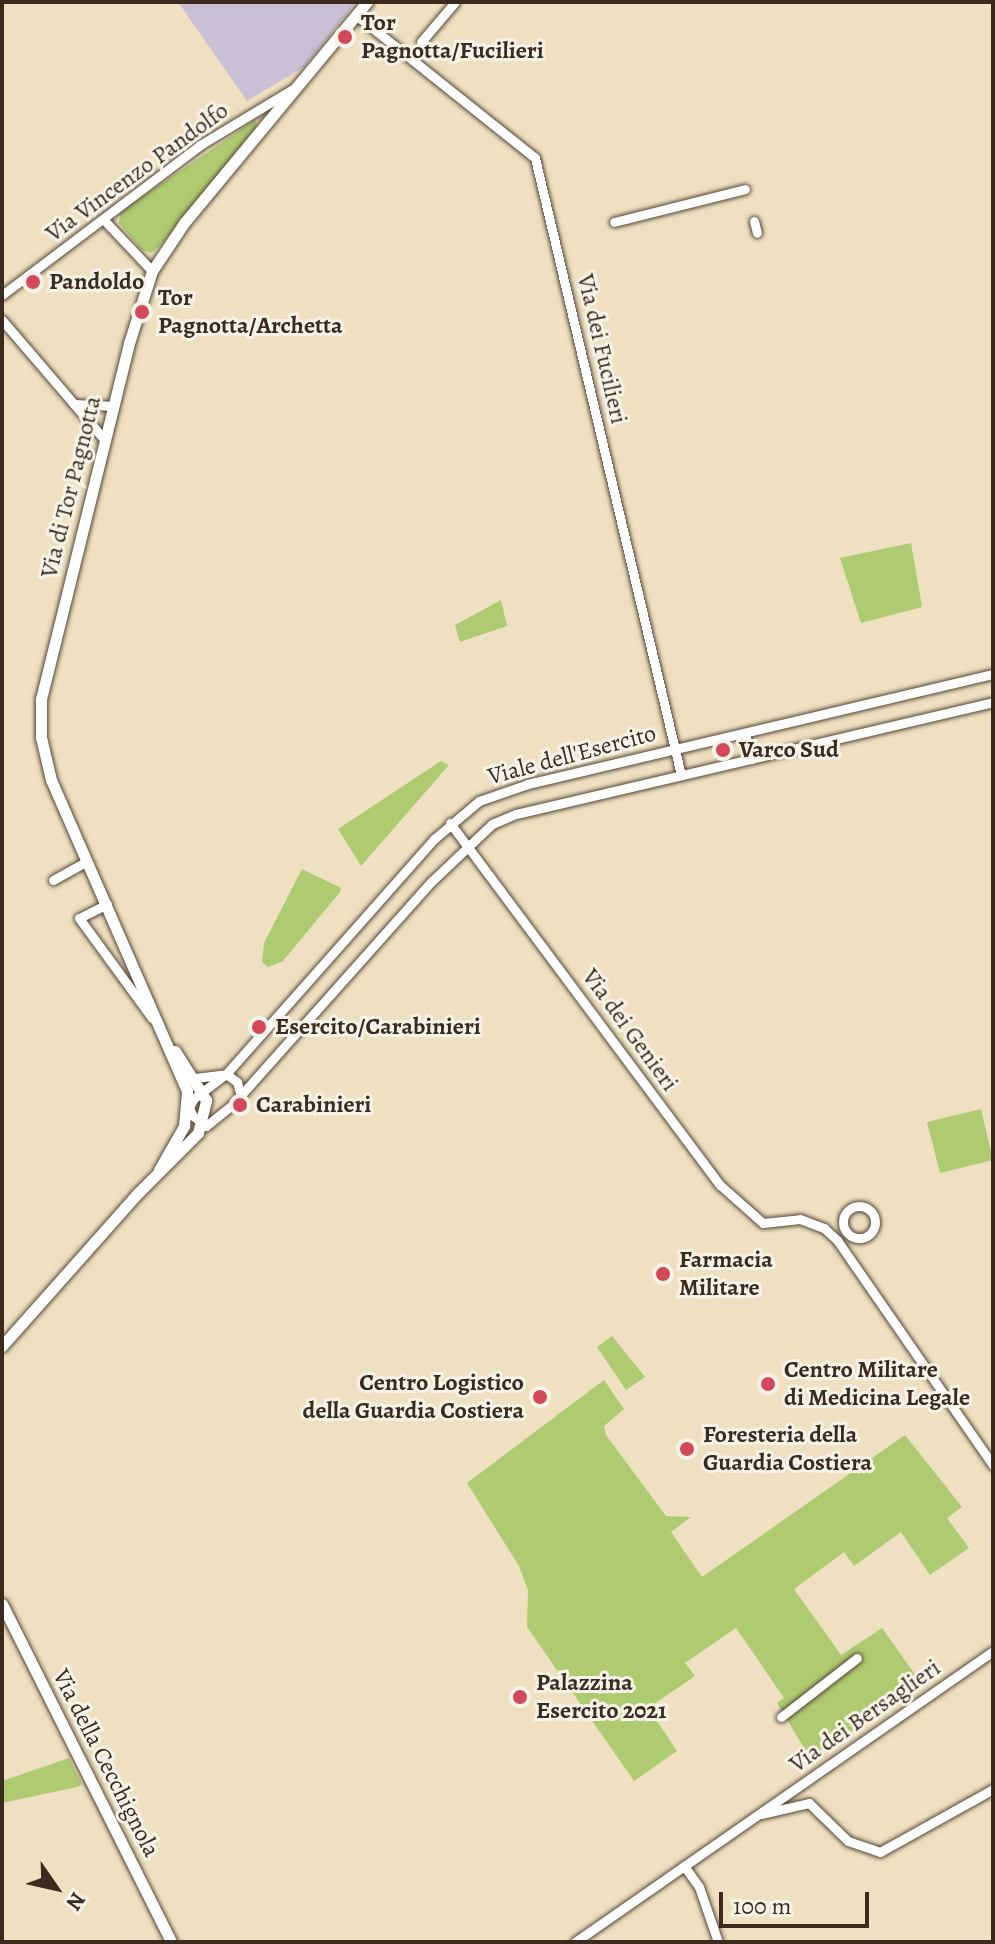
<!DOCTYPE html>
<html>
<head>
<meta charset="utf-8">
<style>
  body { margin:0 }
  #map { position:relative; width:995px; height:1944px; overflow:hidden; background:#eee0c0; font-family:Alegreya,serif }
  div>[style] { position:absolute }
  .industrial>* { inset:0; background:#cbbfd5 }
  .green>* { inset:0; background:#aecb71 }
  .roads { filter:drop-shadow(0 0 2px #564536) drop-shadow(0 0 2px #564536) }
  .minor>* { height:9px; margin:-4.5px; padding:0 4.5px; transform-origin:4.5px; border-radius:4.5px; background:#fff }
  .minor>.ring { margin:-4.5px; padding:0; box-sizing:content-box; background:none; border:9px solid #fff; border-radius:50% }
  .tertiary>* { height:11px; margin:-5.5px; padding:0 5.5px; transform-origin:5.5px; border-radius:5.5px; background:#fff }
  .dots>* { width:22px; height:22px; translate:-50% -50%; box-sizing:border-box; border:4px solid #f7f3e8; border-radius:50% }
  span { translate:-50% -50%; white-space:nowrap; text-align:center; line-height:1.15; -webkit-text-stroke:6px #f7f3e8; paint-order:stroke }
  .poi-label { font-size:24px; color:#3b2a1e; font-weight:700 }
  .left { translate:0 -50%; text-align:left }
  .right { translate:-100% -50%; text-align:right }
  .street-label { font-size:24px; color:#3b2a1e }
  .frame { position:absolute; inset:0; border:4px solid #3b2a1e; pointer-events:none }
  .north { position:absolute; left:16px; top:1848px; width:80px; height:80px; -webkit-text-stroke:6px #f7f3e8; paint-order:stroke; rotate:124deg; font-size:22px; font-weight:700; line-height:32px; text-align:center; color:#3b2a1e }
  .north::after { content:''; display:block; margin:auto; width:28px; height:36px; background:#3b2a1e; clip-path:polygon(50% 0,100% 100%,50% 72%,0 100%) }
  .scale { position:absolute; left:719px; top:1892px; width:150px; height:36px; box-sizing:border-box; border:4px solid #3b2a1e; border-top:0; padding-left:10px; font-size:24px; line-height:28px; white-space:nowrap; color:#3b2a1e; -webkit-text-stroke:6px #f7f3e8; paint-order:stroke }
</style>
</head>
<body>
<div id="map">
  <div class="industrial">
    <i style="clip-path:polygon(178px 2px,356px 2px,304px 67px,247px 101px)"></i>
  </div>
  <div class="green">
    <i style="clip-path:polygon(255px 120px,257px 126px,160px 246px,151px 253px,142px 250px,119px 223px,120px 212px)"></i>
    <i style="clip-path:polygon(911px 543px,922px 607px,861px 623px,840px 558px)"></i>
    <i style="clip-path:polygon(501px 600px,507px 626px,460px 642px,455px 625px)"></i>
    <i style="clip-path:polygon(441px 761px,449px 765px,361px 866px,338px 829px)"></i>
    <i style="clip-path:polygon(302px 869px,341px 888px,340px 892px,283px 961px,268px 967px,262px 962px,264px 943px)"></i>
    <i style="clip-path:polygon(981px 1109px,993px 1160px,940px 1173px,927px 1122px)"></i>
    <i style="clip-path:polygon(612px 1336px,645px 1377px,626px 1390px,597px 1347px)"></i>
    <i style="clip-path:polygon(604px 1380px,624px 1409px,604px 1426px,606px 1435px,666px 1516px,691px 1517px,671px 1532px,702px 1577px,905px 1435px,962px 1507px,947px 1518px,969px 1548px,930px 1575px,901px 1532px,854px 1566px,844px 1552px,794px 1589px,841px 1655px,882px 1628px,921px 1683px,812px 1761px,777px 1703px,784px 1698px,736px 1628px,685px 1663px,695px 1676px,648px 1708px,677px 1751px,634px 1781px,527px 1627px,528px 1590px,519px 1566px,467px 1483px)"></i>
    <i style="clip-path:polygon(69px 1758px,82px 1784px,77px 1787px,2px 1803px,2px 1776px,5px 1780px)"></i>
  </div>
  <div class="roads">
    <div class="minor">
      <i style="left:356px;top:15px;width:229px;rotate:38.6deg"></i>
      <i style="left:535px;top:158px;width:634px;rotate:76.69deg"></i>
      <i style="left:421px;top:42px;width:52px;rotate:-49.6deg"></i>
      <i style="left:104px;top:220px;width:70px;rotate:46.7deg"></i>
      <i style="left:754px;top:221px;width:12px;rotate:76deg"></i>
      <i style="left:614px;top:222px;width:135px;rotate:-14.1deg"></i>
      <i style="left:2px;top:295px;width:248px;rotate:-37.1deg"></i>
      <i style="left:200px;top:145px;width:109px;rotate:-31.1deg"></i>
      <i style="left:2px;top:320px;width:158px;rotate:49.4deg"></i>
      <i style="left:74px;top:404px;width:40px;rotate:2.9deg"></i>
      <i style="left:993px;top:674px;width:478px;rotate:166.7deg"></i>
      <i style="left:528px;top:784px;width:52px;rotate:160.9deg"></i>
      <i style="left:479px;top:801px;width:59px;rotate:139.8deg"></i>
      <i style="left:434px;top:839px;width:314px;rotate:131.5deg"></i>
      <i style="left:226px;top:1074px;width:40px;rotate:143deg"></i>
      <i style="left:194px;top:1098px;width:10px;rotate:119deg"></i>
      <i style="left:189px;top:1107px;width:9px;rotate:69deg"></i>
      <i style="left:192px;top:1115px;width:18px;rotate:38deg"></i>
      <i style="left:206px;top:1126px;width:35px;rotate:-39deg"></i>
      <i style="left:233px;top:1104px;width:299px;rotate:-48.3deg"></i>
      <i style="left:432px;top:881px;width:83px;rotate:-43.5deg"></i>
      <i style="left:492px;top:824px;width:26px;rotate:-23deg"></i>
      <i style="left:516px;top:814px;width:490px;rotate:-13.2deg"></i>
      <i style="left:745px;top:733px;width:27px;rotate:77deg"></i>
      <i style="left:450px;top:823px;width:452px;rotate:53.3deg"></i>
      <i style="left:720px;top:1185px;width:57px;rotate:41.5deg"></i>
      <i style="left:763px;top:1223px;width:37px;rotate:-6deg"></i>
      <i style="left:800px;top:1219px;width:26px;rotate:21deg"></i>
      <i style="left:824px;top:1228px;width:18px;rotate:43deg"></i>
      <i style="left:837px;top:1240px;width:274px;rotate:55.3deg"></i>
      <i style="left:53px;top:880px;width:39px;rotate:-29deg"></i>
      <i style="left:107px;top:904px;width:31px;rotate:153deg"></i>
      <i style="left:79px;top:918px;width:124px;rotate:53.9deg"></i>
      <i style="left:226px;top:1074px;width:14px;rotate:36deg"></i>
      <i style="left:237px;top:1082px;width:15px;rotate:74deg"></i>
      <i style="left:195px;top:1078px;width:31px;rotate:-7deg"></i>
      <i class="ring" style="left:843px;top:1206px;width:23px;height:23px"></i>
      <i style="left:781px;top:1717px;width:96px;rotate:-37.8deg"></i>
      <i style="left:761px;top:1814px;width:49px;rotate:-12.9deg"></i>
      <i style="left:809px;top:1803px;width:54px;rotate:44.3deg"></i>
      <i style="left:848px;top:1841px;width:34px;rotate:19deg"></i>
      <i style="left:880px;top:1852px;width:129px;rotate:-29.1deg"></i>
      <i style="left:684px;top:1866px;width:26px;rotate:54deg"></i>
      <i style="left:699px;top:1887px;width:58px;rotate:70.9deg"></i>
      <i style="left:575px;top:1942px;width:509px;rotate:-34.84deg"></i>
    </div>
    <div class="tertiary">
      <i style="left:159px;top:1170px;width:51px;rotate:-60.4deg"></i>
      <i style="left:184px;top:1126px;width:35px;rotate:-85deg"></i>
      <i style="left:187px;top:1091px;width:339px;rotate:-113.6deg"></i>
      <i style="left:51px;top:780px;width:44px;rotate:-103.1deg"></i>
      <i style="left:41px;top:737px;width:38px;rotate:-90deg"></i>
      <i style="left:41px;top:699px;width:367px;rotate:-76.1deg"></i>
      <i style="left:129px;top:343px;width:76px;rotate:-72.3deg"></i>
      <i style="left:152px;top:271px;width:58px;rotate:-56.3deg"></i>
      <i style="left:184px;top:223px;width:287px;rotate:-50.4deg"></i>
      <i style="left:2px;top:1346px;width:203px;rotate:-48.4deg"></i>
      <i style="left:137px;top:1194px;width:86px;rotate:-45deg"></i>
      <i style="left:198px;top:1133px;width:34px;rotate:-76deg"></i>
      <i style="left:206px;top:1100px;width:58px;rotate:-122.3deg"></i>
      <i style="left:2px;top:1604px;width:378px;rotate:63.4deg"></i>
    </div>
  </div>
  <div class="dots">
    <i style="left:345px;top:37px;background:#d1495b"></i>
    <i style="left:33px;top:282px;background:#d1495b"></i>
    <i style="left:142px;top:312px;background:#d1495b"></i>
    <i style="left:723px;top:750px;background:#d1495b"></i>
    <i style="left:259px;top:1027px;background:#d1495b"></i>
    <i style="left:240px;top:1105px;background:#d1495b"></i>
    <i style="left:663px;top:1274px;background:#d1495b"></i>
    <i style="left:768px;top:1384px;background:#d1495b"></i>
    <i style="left:540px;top:1397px;background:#d1495b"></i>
    <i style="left:687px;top:1449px;background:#d1495b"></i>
    <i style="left:520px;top:1697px;background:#d1495b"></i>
  </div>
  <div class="poi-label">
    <span class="left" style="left:361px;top:37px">Tor<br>Pagnotta/Fucilieri</span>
    <span class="left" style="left:49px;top:282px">Pandoldo</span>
    <span class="left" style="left:158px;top:312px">Tor<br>Pagnotta/Archetta</span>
    <span class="left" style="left:739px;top:750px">Varco Sud</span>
    <span class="left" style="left:275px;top:1027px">Esercito/Carabinieri</span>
    <span class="left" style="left:256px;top:1105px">Carabinieri</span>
    <span class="left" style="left:679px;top:1274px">Farmacia<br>Militare</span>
    <span class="left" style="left:784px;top:1384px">Centro Militare<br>di Medicina Legale</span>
    <span class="right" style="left:524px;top:1397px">Centro Logistico<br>della Guardia Costiera</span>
    <span class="left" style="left:703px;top:1449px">Foresteria della<br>Guardia Costiera</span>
    <span class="left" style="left:536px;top:1697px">Palazzina<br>Esercito 2021</span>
  </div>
  <div class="street-label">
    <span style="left:137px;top:172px;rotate:-36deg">Via Vincenzo Pandolfo</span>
    <span style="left:602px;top:349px;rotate:77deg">Via dei Fucilieri</span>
    <span style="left:71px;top:487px;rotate:-76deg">Via di Tor Pagnotta</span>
    <span style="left:572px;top:755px;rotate:-15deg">Viale dell'Esercito</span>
    <span style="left:630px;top:1030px;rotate:54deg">Via dei Genieri</span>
    <span style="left:865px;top:1716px;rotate:-35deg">Via dei Bersaglieri</span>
    <span style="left:106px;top:1763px;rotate:63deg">Via della Cecchignola</span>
  </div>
  <div class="frame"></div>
  <div class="north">N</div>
  <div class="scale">100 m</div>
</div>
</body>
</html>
